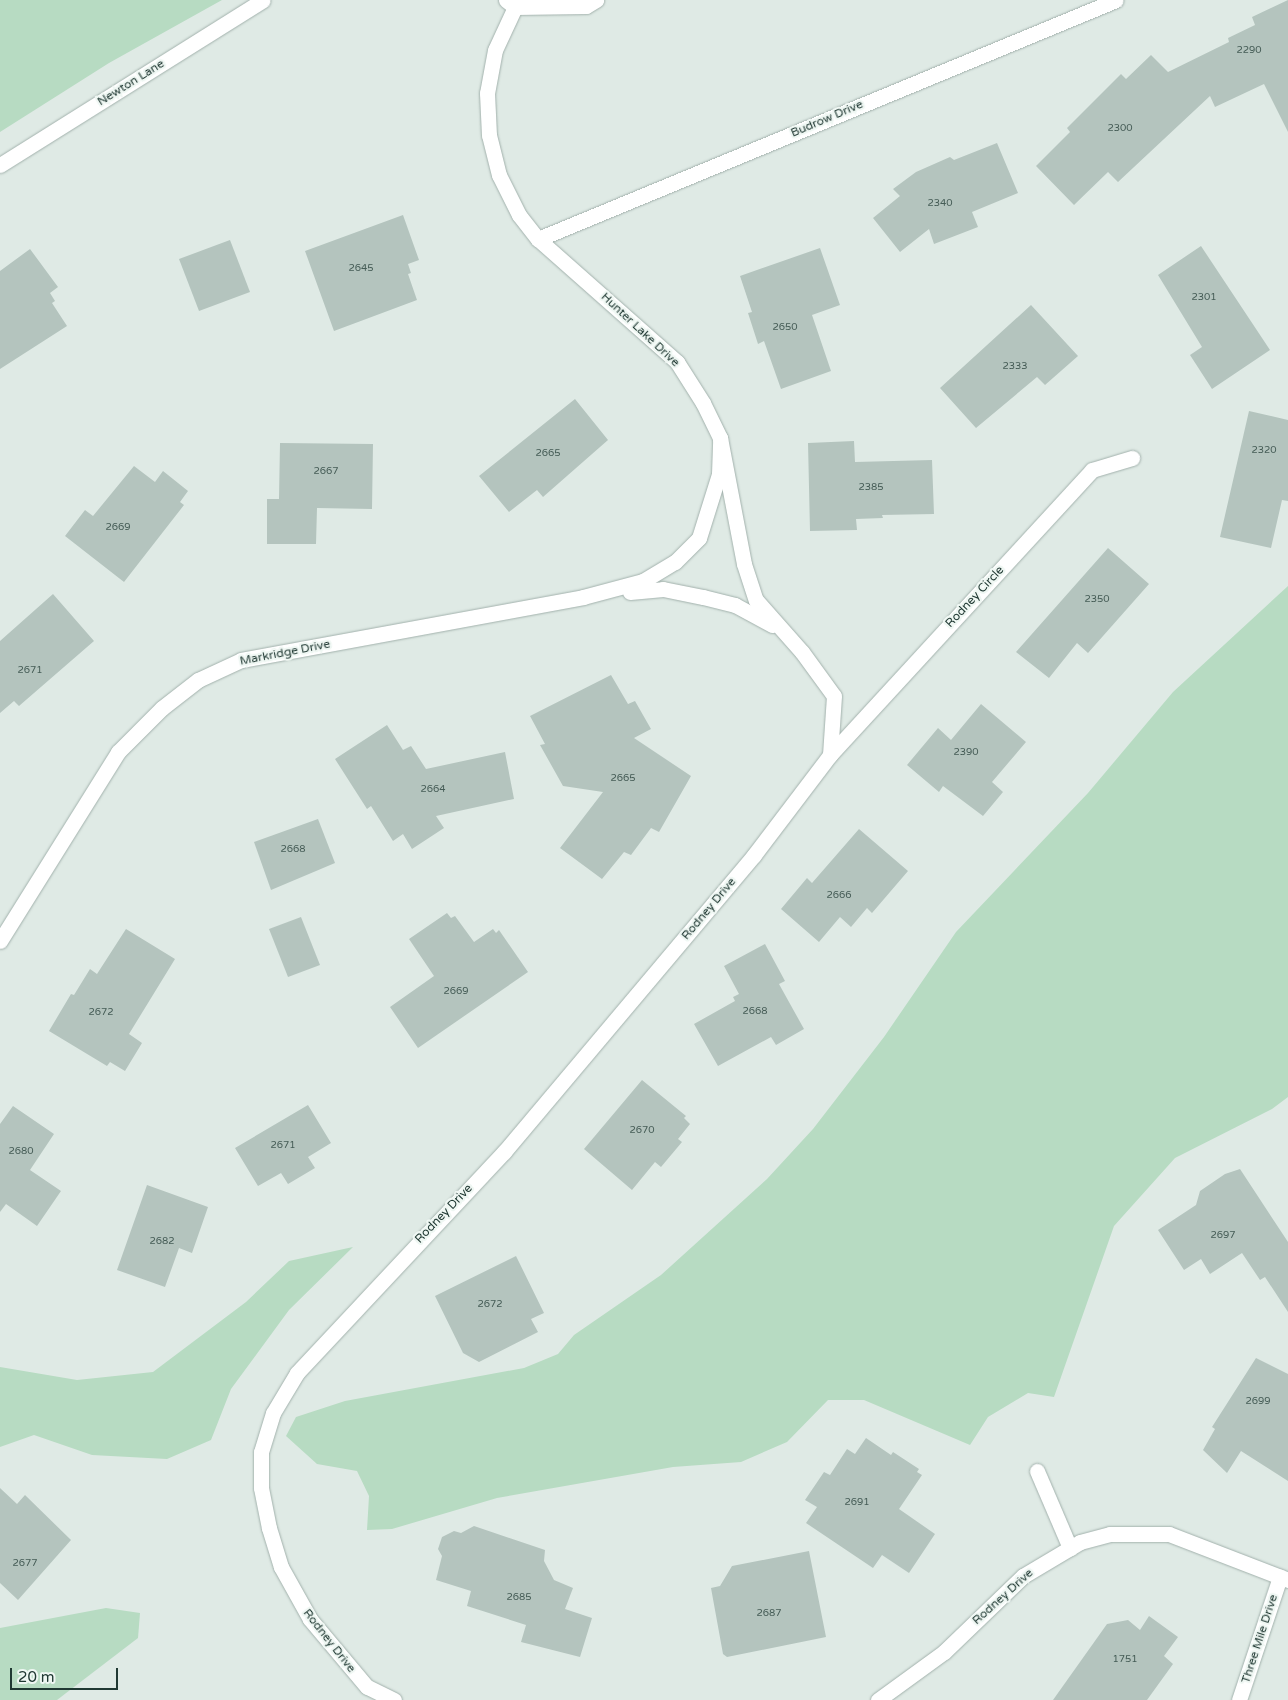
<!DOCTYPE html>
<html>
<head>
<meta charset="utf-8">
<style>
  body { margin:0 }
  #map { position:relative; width:1288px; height:1700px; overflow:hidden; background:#dfeae5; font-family:"Varela Round",sans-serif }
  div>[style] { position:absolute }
  .green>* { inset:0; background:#b7dbc2 }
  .building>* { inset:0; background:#b4c4be }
  .roads { filter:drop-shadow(0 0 1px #a2b1ac) drop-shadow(0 0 1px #a2b1ac) }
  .minor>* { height:15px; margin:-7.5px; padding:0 7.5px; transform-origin:7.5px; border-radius:7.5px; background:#fff }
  span { translate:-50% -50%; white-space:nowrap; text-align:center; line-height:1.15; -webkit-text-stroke:4.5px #eff7f3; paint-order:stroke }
  .number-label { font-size:10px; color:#455c56 }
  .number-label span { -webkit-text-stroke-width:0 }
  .street-label { font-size:12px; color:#203933 }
  .scale { position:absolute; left:10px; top:1668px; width:108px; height:22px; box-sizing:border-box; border:2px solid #203933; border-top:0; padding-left:6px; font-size:15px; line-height:18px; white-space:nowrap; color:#203933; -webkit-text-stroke:4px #eff7f3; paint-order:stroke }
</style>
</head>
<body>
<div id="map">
  <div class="green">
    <i style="clip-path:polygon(0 0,222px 0,109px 63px,0 132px)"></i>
    <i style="clip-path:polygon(1288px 586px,1288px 1097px,1272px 1109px,1175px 1158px,1114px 1226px,1054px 1397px,1028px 1393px,988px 1417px,970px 1445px,864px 1400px,828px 1400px,787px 1442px,741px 1462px,673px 1467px,497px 1498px,392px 1529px,367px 1530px,369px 1496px,357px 1471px,317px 1464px,286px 1436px,296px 1417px,345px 1401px,524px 1368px,558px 1354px,574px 1335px,661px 1275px,767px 1179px,813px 1129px,884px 1037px,956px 932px,1088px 793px,1173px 692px)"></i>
    <i style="clip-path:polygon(353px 1247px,289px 1310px,231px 1389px,211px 1440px,167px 1459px,92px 1455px,34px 1435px,0 1447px,0 1367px,77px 1380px,153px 1372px,246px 1302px,289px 1261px)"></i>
    <i style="clip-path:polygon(106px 1608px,140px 1613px,138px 1638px,57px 1700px,0 1700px,0 1628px)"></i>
  </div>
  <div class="building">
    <i style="clip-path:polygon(1288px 0,1288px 132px,1264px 84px,1215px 107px,1210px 96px,1118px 182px,1108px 172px,1074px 205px,1036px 166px,1070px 132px,1067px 128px,1121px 74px,1126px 79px,1151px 55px,1168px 72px,1229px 42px,1228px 38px,1255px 25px,1252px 17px)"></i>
    <i style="clip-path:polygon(997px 143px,1018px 193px,972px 212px,978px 227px,934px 244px,929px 229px,900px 252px,873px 218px,900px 196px,893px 189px,916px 172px,950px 157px,954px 160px)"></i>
    <i style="clip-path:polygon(403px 215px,419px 260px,408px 264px,411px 273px,408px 274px,417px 300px,334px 331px,305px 251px)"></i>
    <i style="clip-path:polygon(230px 240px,250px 292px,199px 311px,179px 259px)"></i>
    <i style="clip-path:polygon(1201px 246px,1270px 350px,1212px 389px,1190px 355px,1202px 347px,1158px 275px)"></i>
    <i style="clip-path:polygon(820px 248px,840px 305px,812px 315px,831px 371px,781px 389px,764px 341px,758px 344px,748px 313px,752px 312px,740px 276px)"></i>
    <i style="clip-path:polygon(30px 249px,58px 287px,50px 293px,55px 301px,52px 303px,67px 326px,0 369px,0 271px)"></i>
    <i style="clip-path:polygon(1031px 305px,1078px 356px,1045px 385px,1037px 377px,976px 428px,940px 388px)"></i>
    <i style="clip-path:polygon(575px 399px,608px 440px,543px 497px,537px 490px,509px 512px,479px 476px)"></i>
    <i style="clip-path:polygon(1249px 411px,1288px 420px,1288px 501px,1282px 500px,1271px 548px,1220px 537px)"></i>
    <i style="clip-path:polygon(854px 441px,855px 462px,932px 460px,934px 514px,882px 515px,883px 518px,856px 519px,857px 530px,810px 531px,808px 443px)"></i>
    <i style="clip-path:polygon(280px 443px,373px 444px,372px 509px,317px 508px,316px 544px,267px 544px,267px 499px,279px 499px)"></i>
    <i style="clip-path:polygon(134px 466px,155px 482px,163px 471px,188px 491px,180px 502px,184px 505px,124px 582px,65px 536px,85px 510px,93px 516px)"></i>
    <i style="clip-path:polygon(1108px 548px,1149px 584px,1088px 653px,1077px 643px,1049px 678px,1016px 652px)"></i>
    <i style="clip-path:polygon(53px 594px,94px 641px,19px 706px,14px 701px,0 713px,0 641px)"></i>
    <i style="clip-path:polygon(611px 675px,628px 704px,635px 701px,651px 729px,634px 738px,691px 776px,659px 832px,651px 828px,631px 855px,624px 852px,602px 879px,560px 848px,603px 792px,563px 786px,540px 745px,545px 744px,530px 716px)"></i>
    <i style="clip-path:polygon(981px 704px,1026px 742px,992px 782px,1003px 792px,983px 816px,943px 786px,939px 792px,907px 765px,938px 728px,951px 740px)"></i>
    <i style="clip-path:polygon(387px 725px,403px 750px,411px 746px,426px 769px,505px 752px,514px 799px,436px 816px,444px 828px,412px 849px,403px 834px,393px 841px,371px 806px,367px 809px,335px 759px)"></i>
    <i style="clip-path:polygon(318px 819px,335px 863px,271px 890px,254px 842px)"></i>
    <i style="clip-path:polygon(859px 829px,908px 871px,872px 913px,867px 908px,851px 927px,840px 917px,819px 942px,781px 909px,807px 878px,812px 883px)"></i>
    <i style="clip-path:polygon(447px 913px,451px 918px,455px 916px,474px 942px,493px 929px,496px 933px,499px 930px,528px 972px,418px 1048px,390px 1007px,434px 976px,409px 939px)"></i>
    <i style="clip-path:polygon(301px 917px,320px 965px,288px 977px,269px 929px)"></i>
    <i style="clip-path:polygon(126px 929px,175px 959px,129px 1034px,142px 1043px,125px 1071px,110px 1062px,107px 1066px,49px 1031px,71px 994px,74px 995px,90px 969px,97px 974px)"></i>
    <i style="clip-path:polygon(765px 944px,785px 981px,779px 984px,804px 1029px,776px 1045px,771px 1037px,718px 1066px,694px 1024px,735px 1001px,733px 997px,739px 994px,724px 966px)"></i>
    <i style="clip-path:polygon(642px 1080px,686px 1116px,684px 1118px,690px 1124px,678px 1139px,682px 1142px,661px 1167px,655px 1162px,632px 1190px,584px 1149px)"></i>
    <i style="clip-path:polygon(308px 1105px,331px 1143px,308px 1157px,315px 1168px,288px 1184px,281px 1173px,258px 1186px,235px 1148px)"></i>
    <i style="clip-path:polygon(13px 1106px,54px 1134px,30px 1170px,61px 1191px,37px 1226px,6px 1204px,0 1212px,0 1124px)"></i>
    <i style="clip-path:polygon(1240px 1169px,1288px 1242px,1288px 1312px,1265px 1277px,1260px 1280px,1242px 1253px,1210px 1274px,1201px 1259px,1184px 1270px,1158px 1230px,1196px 1205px,1200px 1191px,1225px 1174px)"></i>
    <i style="clip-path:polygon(147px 1185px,208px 1207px,192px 1253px,179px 1248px,165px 1287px,117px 1270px)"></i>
    <i style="clip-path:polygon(516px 1256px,544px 1313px,531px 1319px,538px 1332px,479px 1362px,463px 1353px,435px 1296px)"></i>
    <i style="clip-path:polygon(1256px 1358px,1288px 1374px,1288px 1481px,1241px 1451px,1227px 1473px,1203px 1450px,1215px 1429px,1212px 1427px)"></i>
    <i style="clip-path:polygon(866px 1438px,891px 1455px,893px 1452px,919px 1469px,917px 1472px,922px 1475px,899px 1509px,935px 1534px,909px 1573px,882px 1555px,873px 1568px,806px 1523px,817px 1507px,805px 1500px,824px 1472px,830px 1475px,847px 1449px,855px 1454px)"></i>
    <i style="clip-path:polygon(0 1488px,17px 1504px,25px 1495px,71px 1540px,18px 1600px,0 1583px)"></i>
    <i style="clip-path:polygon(474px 1526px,545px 1550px,544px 1561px,554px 1580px,573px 1588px,565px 1609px,592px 1618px,580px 1657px,521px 1642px,526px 1625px,467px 1606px,471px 1591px,436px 1580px,442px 1556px,438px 1549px,442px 1537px,454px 1531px,461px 1533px)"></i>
    <i style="clip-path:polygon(809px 1551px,826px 1637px,727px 1657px,723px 1654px,711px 1588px,720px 1586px,732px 1566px)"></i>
    <i style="clip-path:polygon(1149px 1616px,1178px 1637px,1164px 1656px,1173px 1664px,1147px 1700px,1053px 1700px,1107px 1624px,1128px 1620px,1140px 1630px)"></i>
  </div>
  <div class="roads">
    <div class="minor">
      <i style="left:506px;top:0;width:11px;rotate:38deg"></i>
      <i style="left:515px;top:7px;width:71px;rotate:-0.8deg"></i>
      <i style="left:586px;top:6px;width:12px;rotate:-31deg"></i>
      <i style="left:521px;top:0;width:9px;rotate:131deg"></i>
      <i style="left:515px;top:7px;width:47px;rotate:114.9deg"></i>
      <i style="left:495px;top:50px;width:44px;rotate:100.5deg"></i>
      <i style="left:487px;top:93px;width:42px;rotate:87.3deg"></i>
      <i style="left:489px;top:135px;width:41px;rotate:76deg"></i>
      <i style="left:499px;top:175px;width:45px;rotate:63.4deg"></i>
      <i style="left:519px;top:215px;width:31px;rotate:52deg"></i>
      <i style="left:538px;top:239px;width:186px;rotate:41.5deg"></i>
      <i style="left:677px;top:362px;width:49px;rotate:57.6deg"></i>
      <i style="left:703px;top:403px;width:39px;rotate:64deg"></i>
      <i style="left:720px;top:438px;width:128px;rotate:79.2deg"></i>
      <i style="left:744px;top:564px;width:38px;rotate:72deg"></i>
      <i style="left:756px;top:600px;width:69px;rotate:48.5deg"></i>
      <i style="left:802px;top:652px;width:54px;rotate:54deg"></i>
      <i style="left:834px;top:696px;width:59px;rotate:93.9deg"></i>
      <i style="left:0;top:165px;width:310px;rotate:-32.1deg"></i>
      <i style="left:538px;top:239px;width:625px;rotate:-22.46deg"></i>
      <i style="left:630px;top:592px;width:33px;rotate:-5deg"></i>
      <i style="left:663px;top:589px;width:41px;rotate:11.3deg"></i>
      <i style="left:703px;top:597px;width:33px;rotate:14deg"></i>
      <i style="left:735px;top:605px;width:42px;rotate:28.4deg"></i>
      <i style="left:0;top:941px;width:223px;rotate:-58deg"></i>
      <i style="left:118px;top:752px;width:62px;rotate:-45deg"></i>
      <i style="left:162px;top:708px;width:46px;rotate:-37.9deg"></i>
      <i style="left:198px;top:680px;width:47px;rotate:-24.9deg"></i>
      <i style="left:241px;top:660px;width:348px;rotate:-10.4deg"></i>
      <i style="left:583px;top:597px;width:62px;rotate:-14.9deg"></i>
      <i style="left:643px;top:581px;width:37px;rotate:-31deg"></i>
      <i style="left:675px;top:562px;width:34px;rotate:-45deg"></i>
      <i style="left:699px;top:538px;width:67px;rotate:-72.6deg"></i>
      <i style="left:719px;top:474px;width:36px;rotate:-88deg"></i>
      <i style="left:1037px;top:1471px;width:84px;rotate:66.8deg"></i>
      <i style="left:394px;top:1700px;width:30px;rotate:-154deg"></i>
      <i style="left:367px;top:1687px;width:89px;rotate:-130deg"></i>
      <i style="left:310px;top:1619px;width:60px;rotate:-119.1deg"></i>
      <i style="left:281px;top:1567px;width:41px;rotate:-107.1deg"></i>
      <i style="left:269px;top:1528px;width:41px;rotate:-101.3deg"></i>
      <i style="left:261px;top:1488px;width:36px;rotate:-90deg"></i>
      <i style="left:261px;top:1452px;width:41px;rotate:-72.9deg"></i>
      <i style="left:273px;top:1413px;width:47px;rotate:-59deg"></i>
      <i style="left:297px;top:1373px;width:303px;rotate:-46.9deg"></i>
      <i style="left:504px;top:1152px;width:388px;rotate:-49.9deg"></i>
      <i style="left:754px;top:855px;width:126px;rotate:-52.8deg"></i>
      <i style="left:830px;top:755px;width:387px;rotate:-47.4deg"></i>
      <i style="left:1092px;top:470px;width:42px;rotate:-16.7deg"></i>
      <i style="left:878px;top:1700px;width:82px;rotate:-36deg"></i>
      <i style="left:944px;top:1652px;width:110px;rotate:-43.9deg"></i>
      <i style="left:1023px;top:1576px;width:66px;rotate:-30.8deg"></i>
      <i style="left:1080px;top:1542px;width:31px;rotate:-15deg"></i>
      <i style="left:1110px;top:1534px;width:59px"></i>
      <i style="left:1169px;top:1534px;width:128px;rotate:21.1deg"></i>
      <i style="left:1239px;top:1700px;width:130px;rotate:-71.6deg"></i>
    </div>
  </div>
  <div class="number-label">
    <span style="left:1249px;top:51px">2290</span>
    <span style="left:1120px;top:129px">2300</span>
    <span style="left:940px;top:204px">2340</span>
    <span style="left:361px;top:269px">2645</span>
    <span style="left:1204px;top:298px">2301</span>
    <span style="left:785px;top:328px">2650</span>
    <span style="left:1015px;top:367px">2333</span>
    <span style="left:1264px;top:451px">2320</span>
    <span style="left:548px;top:454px">2665</span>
    <span style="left:326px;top:472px">2667</span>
    <span style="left:871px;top:488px">2385</span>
    <span style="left:118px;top:528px">2669</span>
    <span style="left:1097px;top:600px">2350</span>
    <span style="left:30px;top:671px">2671</span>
    <span style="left:966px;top:753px">2390</span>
    <span style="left:623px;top:779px">2665</span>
    <span style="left:433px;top:790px">2664</span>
    <span style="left:293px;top:850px">2668</span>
    <span style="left:839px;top:896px">2666</span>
    <span style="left:456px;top:992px">2669</span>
    <span style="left:755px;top:1012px">2668</span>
    <span style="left:101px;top:1013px">2672</span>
    <span style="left:642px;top:1131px">2670</span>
    <span style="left:283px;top:1146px">2671</span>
    <span style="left:21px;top:1152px">2680</span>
    <span style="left:1223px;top:1236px">2697</span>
    <span style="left:162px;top:1242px">2682</span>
    <span style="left:490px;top:1305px">2672</span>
    <span style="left:1258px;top:1402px">2699</span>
    <span style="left:857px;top:1503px">2691</span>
    <span style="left:25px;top:1564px">2677</span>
    <span style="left:519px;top:1598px">2685</span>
    <span style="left:769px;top:1614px">2687</span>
    <span style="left:1125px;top:1660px">1751</span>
  </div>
  <div class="street-label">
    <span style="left:131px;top:83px;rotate:-32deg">Newton Lane</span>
    <span style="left:827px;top:119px;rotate:-23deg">Budrow Drive</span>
    <span style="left:640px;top:330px;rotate:43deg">Hunter Lake Drive</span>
    <span style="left:975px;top:597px;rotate:-47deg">Rodney Circle</span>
    <span style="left:285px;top:653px;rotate:-11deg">Markridge Drive</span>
    <span style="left:709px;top:909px;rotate:-50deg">Rodney Drive</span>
    <span style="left:444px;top:1214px;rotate:-46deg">Rodney Drive</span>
    <span style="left:1003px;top:1597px;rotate:-42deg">Rodney Drive</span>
    <span style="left:1260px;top:1639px;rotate:-72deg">Three Mile Drive</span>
    <span style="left:329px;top:1641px;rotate:52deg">Rodney Drive</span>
  </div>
  <div class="scale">20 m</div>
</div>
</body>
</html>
